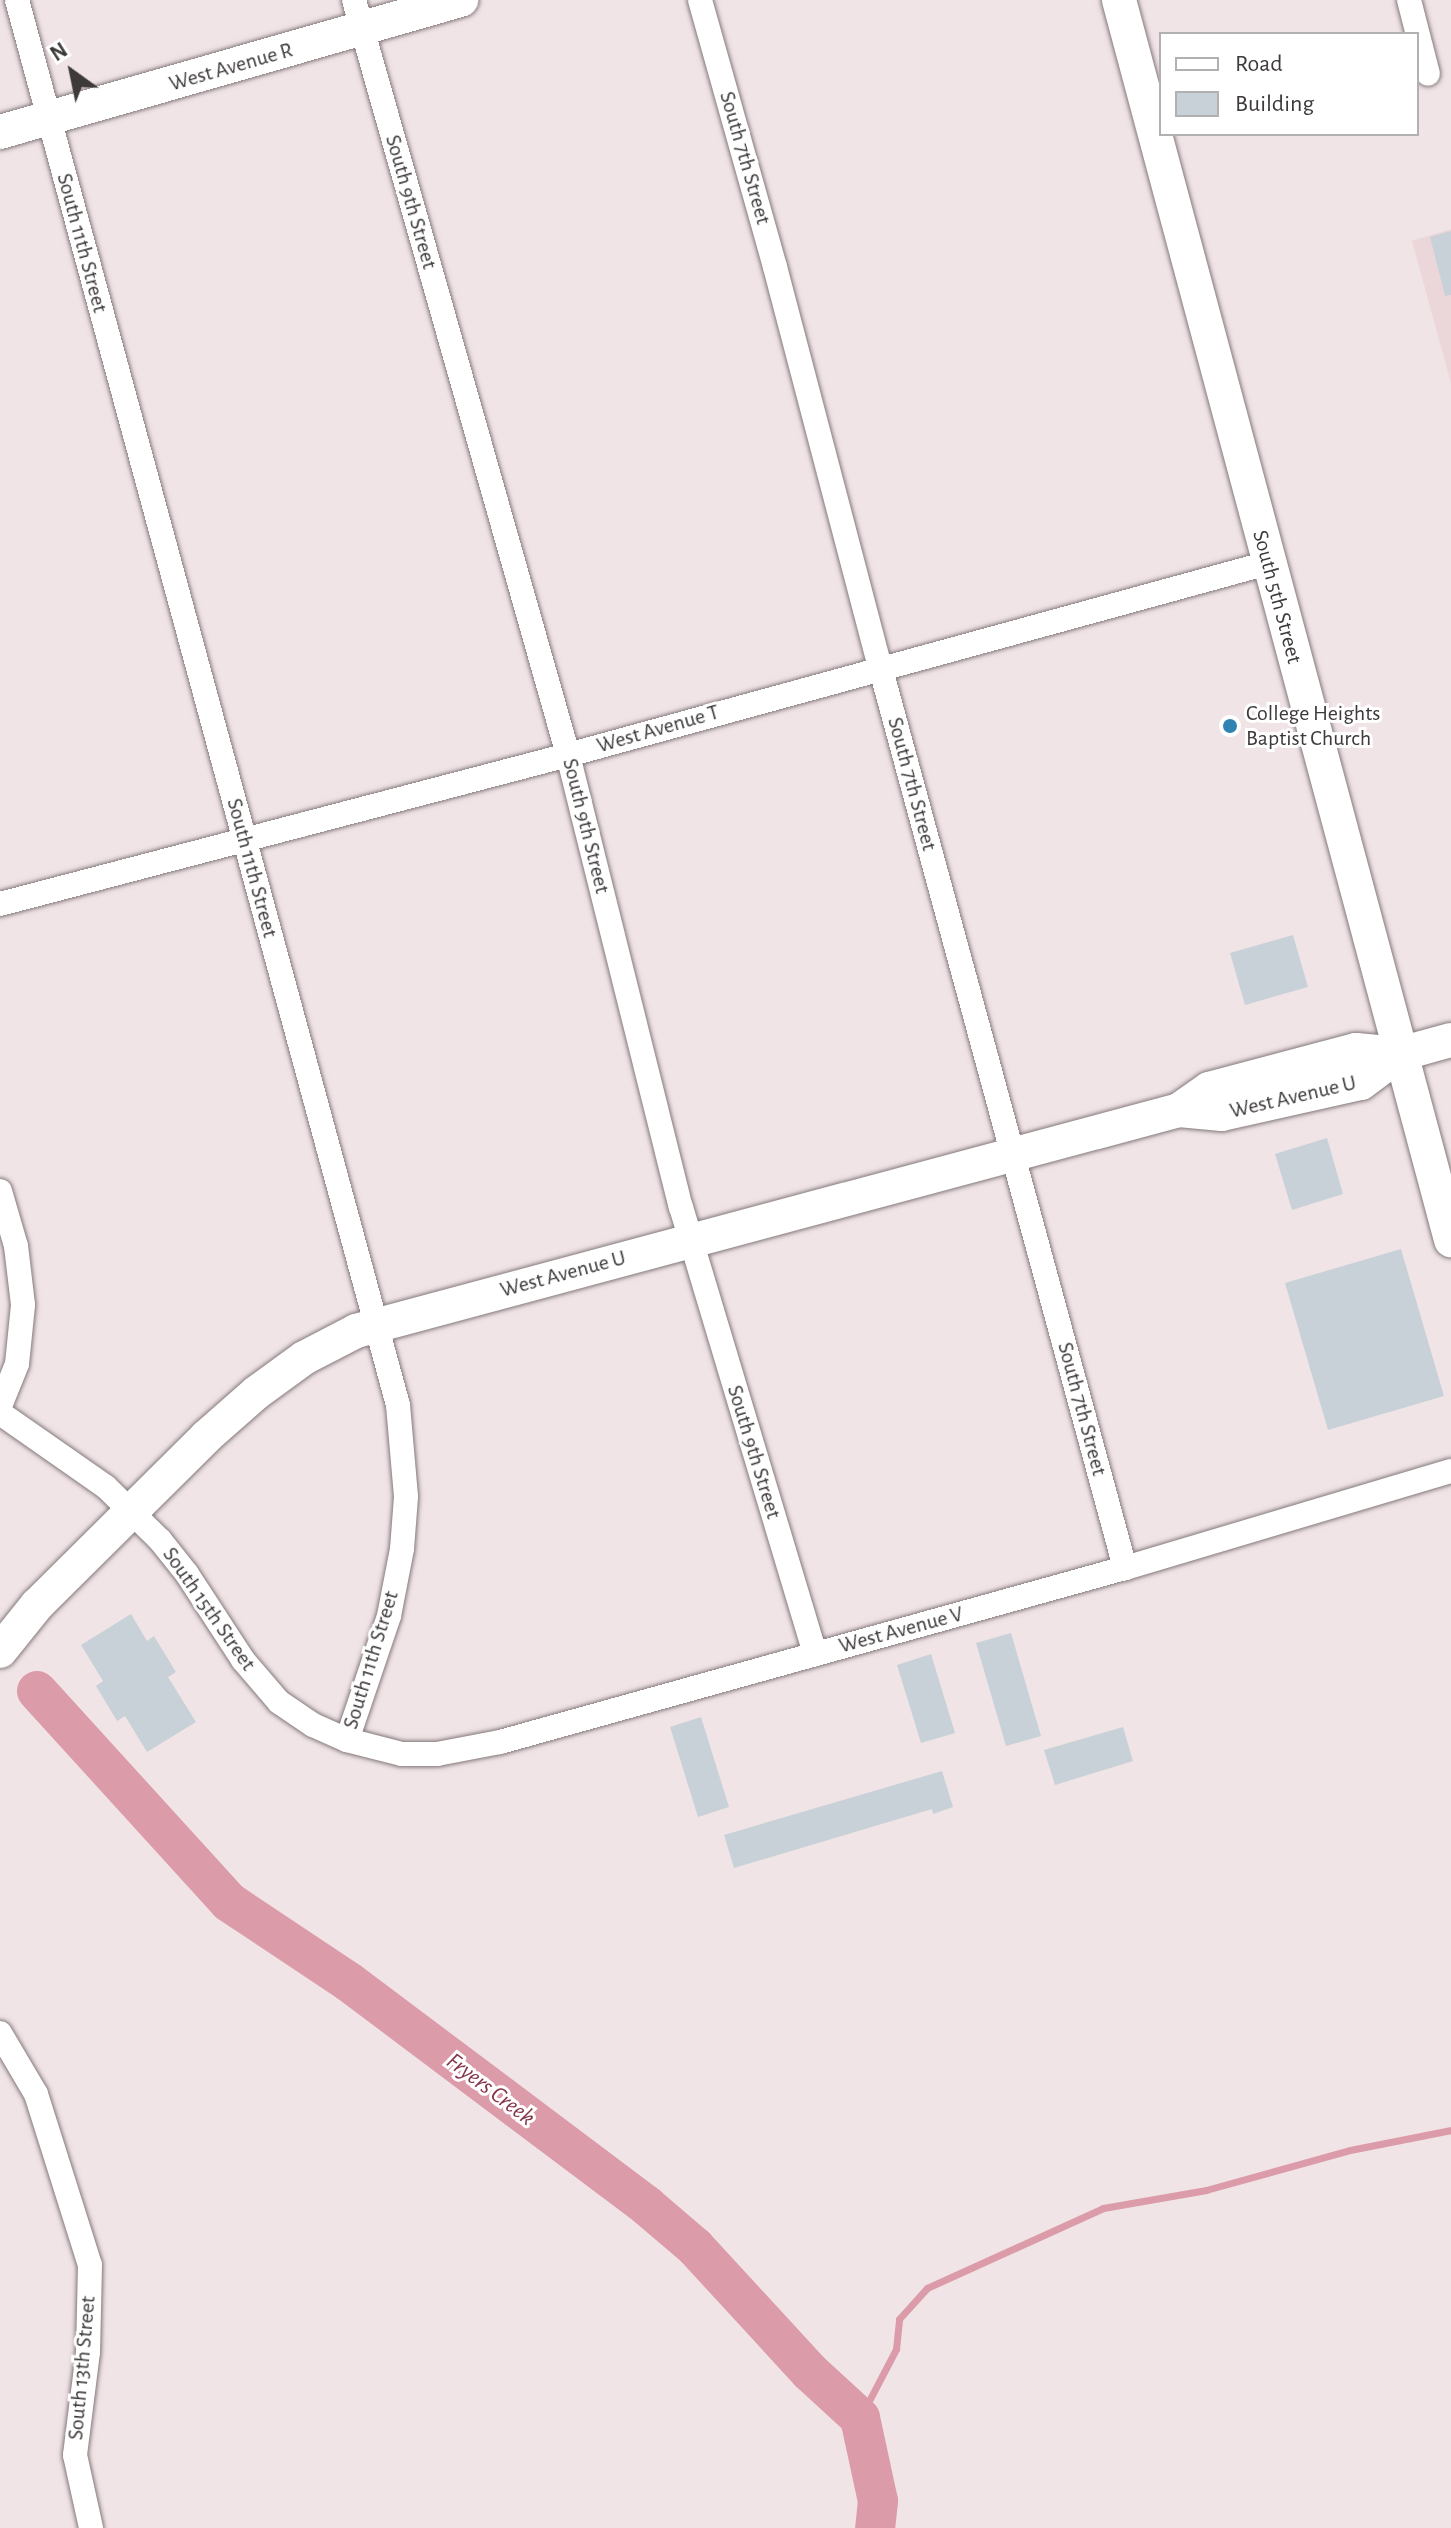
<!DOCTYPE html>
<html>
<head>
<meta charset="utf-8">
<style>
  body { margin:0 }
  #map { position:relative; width:1451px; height:2528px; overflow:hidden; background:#f0e4e6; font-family:"Alegreya Sans",sans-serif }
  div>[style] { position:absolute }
  .built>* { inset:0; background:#ebd6d9 }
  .stream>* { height:7px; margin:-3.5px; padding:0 3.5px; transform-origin:3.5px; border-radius:3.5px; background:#dc9ba9 }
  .river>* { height:40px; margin:-20px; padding:0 20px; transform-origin:20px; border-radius:20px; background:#dc9ba9 }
  .building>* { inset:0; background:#c8d1d8 }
  .roads { filter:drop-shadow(0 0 2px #84797b) drop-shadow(0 0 2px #84797b) }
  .street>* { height:24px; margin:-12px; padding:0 12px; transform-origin:12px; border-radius:12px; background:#fff }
  .secondary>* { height:34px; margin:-17px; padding:0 17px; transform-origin:17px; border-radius:17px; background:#fff }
  .dots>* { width:22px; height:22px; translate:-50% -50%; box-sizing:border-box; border:4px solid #fff; border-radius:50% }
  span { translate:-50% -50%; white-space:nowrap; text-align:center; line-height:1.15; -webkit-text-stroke:6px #fff; paint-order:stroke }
  .street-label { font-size:22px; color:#3e3a3a }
  .poi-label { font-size:22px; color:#3e3a3a }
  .left { translate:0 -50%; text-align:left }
  .water-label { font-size:24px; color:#83354b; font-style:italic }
  .legend { position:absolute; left:1159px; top:32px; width:260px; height:104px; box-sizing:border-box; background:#fff; border:2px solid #b2b0b0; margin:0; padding:10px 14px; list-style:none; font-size:24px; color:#3e3a3a }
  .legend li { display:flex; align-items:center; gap:16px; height:40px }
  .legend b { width:40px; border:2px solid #b2b0b0 }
  .north { position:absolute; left:32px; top:32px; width:80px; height:80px; -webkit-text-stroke:6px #fff; paint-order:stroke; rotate:327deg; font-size:22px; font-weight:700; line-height:32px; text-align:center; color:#3e3a3a }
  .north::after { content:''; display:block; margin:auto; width:28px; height:36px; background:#3e3a3a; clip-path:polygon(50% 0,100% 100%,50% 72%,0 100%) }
</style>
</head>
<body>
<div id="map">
  <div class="built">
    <i style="clip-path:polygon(1451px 229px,1451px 383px,1412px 241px)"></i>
  </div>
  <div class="stream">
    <i style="left:860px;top:2418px;width:78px;rotate:-62.4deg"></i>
    <i style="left:896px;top:2349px;width:30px;rotate:-84deg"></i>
    <i style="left:899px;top:2319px;width:42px;rotate:-47.9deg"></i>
    <i style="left:927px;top:2288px;width:193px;rotate:-24.4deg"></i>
    <i style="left:1103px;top:2208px;width:105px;rotate:-9.9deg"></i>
    <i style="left:1206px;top:2190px;width:149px;rotate:-15.5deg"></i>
    <i style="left:1350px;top:2150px;width:103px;rotate:-11.2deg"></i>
  </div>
  <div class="river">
    <i style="left:37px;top:1691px;width:285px;rotate:47.7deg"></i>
    <i style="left:229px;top:1902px;width:144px;rotate:33.7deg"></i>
    <i style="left:349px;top:1982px;width:373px;rotate:36.9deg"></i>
    <i style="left:647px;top:2206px;width:63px;rotate:40.5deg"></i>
    <i style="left:695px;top:2247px;width:170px;rotate:47.4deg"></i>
    <i style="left:810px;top:2372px;width:68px;rotate:42.6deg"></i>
    <i style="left:860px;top:2418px;width:85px;rotate:77.8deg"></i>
    <i style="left:878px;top:2501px;width:27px;rotate:96deg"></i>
  </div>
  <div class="building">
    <i style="clip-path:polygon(1451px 231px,1451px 295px,1445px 296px,1430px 237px)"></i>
    <i style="clip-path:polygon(1293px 935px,1308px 987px,1245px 1005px,1230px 953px)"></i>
    <i style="clip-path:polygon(1327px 1138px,1343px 1194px,1292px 1210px,1275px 1154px)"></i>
    <i style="clip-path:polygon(1401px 1249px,1444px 1396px,1328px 1430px,1285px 1283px)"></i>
    <i style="clip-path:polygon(131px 1614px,147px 1641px,154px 1636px,176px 1672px,168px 1677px,196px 1722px,147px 1752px,125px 1716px,117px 1721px,96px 1686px,103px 1681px,81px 1645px)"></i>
    <i style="clip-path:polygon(1011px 1633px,1041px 1736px,1006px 1746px,976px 1643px)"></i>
    <i style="clip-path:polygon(931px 1654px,955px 1733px,921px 1743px,897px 1665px)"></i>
    <i style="clip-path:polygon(701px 1717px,729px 1807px,698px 1817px,670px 1727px)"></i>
    <i style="clip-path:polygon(1123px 1727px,1133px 1761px,1055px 1785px,1044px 1750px)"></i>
    <i style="clip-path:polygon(942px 1771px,953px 1807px,933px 1814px,932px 1809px,734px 1868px,724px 1835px)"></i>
  </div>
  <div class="roads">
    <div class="street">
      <i style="left:17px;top:0;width:1456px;rotate:74.83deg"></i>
      <i style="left:398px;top:1405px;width:92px;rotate:85deg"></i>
      <i style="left:406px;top:1497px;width:52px;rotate:94.4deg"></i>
      <i style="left:402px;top:1549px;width:68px;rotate:101deg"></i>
      <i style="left:389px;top:1616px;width:131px;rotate:108.7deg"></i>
      <i style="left:354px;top:0;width:785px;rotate:74.17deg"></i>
      <i style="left:568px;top:755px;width:466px;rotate:76deg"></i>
      <i style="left:681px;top:1207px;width:467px;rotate:73.3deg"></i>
      <i style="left:700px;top:0;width:277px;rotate:74.3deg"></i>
      <i style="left:775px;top:267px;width:413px;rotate:75.3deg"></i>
      <i style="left:880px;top:666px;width:935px;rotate:74.8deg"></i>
      <i style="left:1409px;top:0;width:76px;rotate:75.6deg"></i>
      <i style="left:0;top:904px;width:587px;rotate:-14.7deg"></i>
      <i style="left:568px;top:755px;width:726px;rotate:-15.34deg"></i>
      <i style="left:0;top:1191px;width:57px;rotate:73.8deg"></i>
      <i style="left:16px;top:1246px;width:59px;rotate:83.2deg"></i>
      <i style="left:23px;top:1305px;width:59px;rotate:95.8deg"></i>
      <i style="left:17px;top:1364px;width:45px;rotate:112deg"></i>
      <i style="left:0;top:1413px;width:129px;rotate:34.9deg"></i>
      <i style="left:106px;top:1487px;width:76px;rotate:44.5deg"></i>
      <i style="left:160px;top:1540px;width:43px;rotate:51.5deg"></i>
      <i style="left:187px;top:1574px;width:103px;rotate:56.9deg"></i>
      <i style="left:243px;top:1660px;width:55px;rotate:49.4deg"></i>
      <i style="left:279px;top:1702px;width:41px;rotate:34.1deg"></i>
      <i style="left:313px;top:1725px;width:37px;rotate:24deg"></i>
      <i style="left:347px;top:1740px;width:57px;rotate:14.3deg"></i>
      <i style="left:402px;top:1754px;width:35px"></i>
      <i style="left:437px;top:1754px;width:64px;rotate:-10.8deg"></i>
      <i style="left:500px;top:1742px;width:649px;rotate:-15.56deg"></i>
      <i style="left:1125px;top:1568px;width:340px;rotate:-16.6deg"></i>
      <i style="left:0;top:2033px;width:71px;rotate:59.5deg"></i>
      <i style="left:36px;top:2094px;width:179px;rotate:72.5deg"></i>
      <i style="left:90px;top:2265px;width:87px;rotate:91.3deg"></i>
      <i style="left:88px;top:2352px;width:104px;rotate:97.2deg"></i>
      <i style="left:75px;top:2455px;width:75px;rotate:77.6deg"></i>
    </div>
    <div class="secondary">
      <i style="left:1119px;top:0;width:1284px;rotate:75.01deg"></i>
      <i style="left:0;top:132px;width:480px;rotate:-16deg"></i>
      <i style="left:1179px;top:1110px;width:37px;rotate:-35deg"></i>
      <i style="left:1209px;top:1089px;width:152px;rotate:-14.9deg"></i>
      <i style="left:1356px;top:1050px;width:44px;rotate:5.2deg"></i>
      <i style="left:0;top:1651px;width:59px;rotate:-51.2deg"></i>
      <i style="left:37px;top:1605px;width:238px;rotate:-44.8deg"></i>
      <i style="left:206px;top:1437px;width:67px;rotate:-41.3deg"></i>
      <i style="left:256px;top:1393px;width:59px;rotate:-36.1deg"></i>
      <i style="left:304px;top:1358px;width:59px;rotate:-27.4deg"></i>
      <i style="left:356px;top:1331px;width:852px;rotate:-15.03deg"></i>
      <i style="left:1179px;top:1110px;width:43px;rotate:5.3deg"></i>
      <i style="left:1222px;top:1114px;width:142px;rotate:-12.6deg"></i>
      <i style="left:1361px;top:1083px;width:49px;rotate:-36.6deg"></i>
      <i style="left:1400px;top:1054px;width:53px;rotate:-15.4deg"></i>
    </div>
  </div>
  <div class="dots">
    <i style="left:1230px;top:726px;background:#2f82b2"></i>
  </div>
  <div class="street-label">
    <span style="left:231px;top:67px;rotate:-16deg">West Avenue R</span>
    <span style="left:745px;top:158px;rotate:74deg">South 7th Street</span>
    <span style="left:411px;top:202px;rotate:74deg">South 9th Street</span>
    <span style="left:82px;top:243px;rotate:75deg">South 11th Street</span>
    <span style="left:1277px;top:597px;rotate:75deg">South 5th Street</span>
    <span style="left:658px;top:729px;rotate:-16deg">West Avenue T</span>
    <span style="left:912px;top:784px;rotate:75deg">South 7th Street</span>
    <span style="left:586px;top:826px;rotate:76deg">South 9th Street</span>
    <span style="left:252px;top:868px;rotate:75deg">South 11th Street</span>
    <span style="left:1293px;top:1097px;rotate:-13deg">West Avenue U</span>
    <span style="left:563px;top:1274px;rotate:-15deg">West Avenue U</span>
    <span style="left:1082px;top:1409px;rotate:75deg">South 7th Street</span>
    <span style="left:754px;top:1452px;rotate:73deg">South 9th Street</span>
    <span style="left:209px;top:1609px;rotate:55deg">South 15th Street</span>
    <span style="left:901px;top:1630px;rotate:-15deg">West Avenue V</span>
    <span style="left:371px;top:1660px;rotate:-73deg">South 11th Street</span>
    <span style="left:82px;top:2368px;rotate:-85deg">South 13th Street</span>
  </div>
  <div class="poi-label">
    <span class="left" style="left:1246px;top:726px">College Heights<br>Baptist Church</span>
  </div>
  <div class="water-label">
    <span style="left:490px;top:2090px;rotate:37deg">Fryers Creek</span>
  </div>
  <ul class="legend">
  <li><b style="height:10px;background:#fff"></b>Road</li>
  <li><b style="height:22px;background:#c8d1d8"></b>Building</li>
  </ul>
  <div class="north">N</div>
</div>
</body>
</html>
